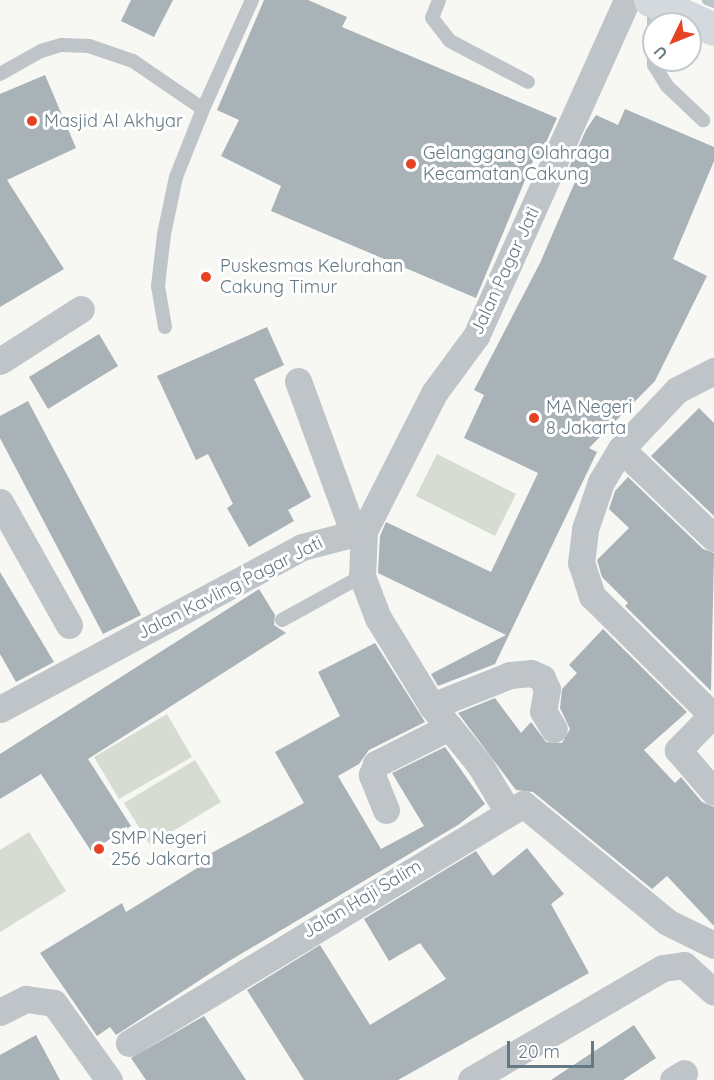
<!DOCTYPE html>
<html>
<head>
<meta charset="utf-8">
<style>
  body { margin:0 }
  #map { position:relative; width:714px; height:1080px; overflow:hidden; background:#f7f7f3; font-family:Quicksand,sans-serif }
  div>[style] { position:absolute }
  .green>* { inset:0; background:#d7dcd2 }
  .stream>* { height:9px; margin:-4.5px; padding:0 4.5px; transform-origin:4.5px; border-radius:4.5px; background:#b8c6c9 }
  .building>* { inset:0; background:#a8b2b7 }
  .lane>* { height:14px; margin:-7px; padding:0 7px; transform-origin:7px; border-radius:7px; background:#bfc4c8 }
  .street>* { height:27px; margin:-13.5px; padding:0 13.5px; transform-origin:13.5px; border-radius:13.5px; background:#bfc4c8 }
  .secondary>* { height:33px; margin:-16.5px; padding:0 16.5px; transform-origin:16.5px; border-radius:16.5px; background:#d4d9dd }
  .dots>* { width:16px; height:16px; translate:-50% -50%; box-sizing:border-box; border:3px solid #fff; border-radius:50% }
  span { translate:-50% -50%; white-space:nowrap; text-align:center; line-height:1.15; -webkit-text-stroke:6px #fff; paint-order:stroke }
  .poi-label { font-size:18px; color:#657985 }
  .left { translate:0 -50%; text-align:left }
  .street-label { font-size:18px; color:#657985 }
  .north { position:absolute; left:642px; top:12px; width:60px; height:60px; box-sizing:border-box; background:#fff; border:2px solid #c1c9ce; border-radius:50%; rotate:227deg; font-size:16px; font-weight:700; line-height:24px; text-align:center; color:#657985 }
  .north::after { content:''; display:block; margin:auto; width:21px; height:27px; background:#e64224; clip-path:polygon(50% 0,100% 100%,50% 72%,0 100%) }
  .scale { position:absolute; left:507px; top:1041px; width:87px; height:27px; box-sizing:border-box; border:3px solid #657985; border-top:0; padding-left:8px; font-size:18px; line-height:21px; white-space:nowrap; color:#657985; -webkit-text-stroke:4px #fff; paint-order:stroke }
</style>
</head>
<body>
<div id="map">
  <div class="green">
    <i style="clip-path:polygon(437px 454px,516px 494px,495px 536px,416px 496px)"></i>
    <i style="clip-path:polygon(167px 714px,192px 757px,119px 799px,94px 757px)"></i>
    <i style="clip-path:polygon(195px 760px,221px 802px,150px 845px,124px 803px)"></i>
    <i style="clip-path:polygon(29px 832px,66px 891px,0 932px,0 850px)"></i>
  </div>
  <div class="stream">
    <i style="left:706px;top:0;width:9px;rotate:21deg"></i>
  </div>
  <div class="building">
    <i style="clip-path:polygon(131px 0,173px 0,154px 37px,121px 21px)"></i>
    <i style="clip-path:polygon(264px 0,308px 0,347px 17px,342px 27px,557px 118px,539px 158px,535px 156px,476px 298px,271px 211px,281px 186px,221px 156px,239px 120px,217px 110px)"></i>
    <i style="clip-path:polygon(45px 75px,76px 148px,7px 180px,64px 269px,0 307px,0 94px)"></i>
    <i style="clip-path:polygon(625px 109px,714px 147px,714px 161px,673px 259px,707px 276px,655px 381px,589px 448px,597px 452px,495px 664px,438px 686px,431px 674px,506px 635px,378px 573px,380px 536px,386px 522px,491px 572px,538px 473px,464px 438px,484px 395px,474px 390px,540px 263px,578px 175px,568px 170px,586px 130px,596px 115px,618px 125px)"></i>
    <i style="clip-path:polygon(267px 327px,284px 365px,254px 379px,311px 497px,288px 510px,294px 521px,249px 547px,227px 508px,233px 504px,208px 454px,196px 460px,157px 376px)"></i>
    <i style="clip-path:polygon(99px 334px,118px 366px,48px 409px,29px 377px)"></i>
    <i style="clip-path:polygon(28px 401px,141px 615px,103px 634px,0 438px,0 416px)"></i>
    <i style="clip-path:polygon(699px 408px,714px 423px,714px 516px,651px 456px)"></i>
    <i style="clip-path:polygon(628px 477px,703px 549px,714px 553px,711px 691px,625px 606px,628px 603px,602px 577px,597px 560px,629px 528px,609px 509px,615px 491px)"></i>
    <i style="clip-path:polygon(0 572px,54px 662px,16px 682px,0 654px)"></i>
    <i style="clip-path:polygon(259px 589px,275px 615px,274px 625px,286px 633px,88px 759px,131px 826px,91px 851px,41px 774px,0 799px,0 754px)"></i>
    <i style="clip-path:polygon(603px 629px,687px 712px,644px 750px,675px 783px,681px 777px,702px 802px,714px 807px,714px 926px,667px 876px,652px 889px,533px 792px,516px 790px,458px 713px,495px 698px,521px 733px,531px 722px,546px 742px,562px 743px,570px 729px,560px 708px,562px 689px,577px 673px,569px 665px)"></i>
    <i style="clip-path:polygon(375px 643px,425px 722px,369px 750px,359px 764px,338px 776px,381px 849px,424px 826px,392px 773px,445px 747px,485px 804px,458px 825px,229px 961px,116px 1035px,110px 1027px,97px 1036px,40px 953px,122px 903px,126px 912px,207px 862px,204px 857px,304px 803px,275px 752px,340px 716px,318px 672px)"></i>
    <i style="clip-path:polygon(527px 848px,564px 894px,551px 904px,589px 973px,398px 1080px,304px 1080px,247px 990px,320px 945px,370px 1025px,446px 979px,420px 943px,389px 961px,364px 919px,476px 851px,493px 876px)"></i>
    <i style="clip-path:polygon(204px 1016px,246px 1080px,146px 1080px,131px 1058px)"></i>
    <i style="clip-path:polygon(634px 1025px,656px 1058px,623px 1080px,551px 1080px)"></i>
    <i style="clip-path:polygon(36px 1035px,60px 1080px,0 1080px,0 1055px)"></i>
  </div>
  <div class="lane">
    <i style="left:439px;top:0;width:19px;rotate:111deg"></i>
    <i style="left:432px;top:18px;width:29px;rotate:52deg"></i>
    <i style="left:450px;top:41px;width:88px;rotate:27.7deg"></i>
    <i style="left:654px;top:3px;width:62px;rotate:90deg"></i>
    <i style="left:654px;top:65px;width:25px;rotate:58deg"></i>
    <i style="left:667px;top:86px;width:50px;rotate:43.4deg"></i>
    <i style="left:0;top:74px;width:47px;rotate:-29.3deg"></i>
    <i style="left:41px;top:51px;width:21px;rotate:-17deg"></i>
    <i style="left:61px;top:45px;width:28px;rotate:2deg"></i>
    <i style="left:89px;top:46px;width:46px;rotate:18.8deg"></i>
    <i style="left:133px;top:61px;width:85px;rotate:34.4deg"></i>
    <i style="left:203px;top:109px;width:120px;rotate:-65.8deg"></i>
    <i style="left:165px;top:327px;width:42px;rotate:-99.7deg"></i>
    <i style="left:158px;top:286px;width:52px;rotate:-83.4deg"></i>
    <i style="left:164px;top:234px;width:58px;rotate:-78.1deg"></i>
    <i style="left:176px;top:177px;width:73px;rotate:-68.3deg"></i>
    <i style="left:282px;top:620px;width:91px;rotate:-28.8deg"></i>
  </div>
  <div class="street">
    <i style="left:0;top:361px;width:96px;rotate:-32.7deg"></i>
    <i style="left:298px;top:381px;width:160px;rotate:69.9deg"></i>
    <i style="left:621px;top:449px;width:129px;rotate:43.7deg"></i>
    <i style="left:0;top:502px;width:141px;rotate:60.7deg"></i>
    <i style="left:432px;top:706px;width:84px;rotate:-21.7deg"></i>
    <i style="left:510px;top:675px;width:21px;rotate:-5deg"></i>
    <i style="left:531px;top:673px;width:12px;rotate:24deg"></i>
    <i style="left:542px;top:678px;width:12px;rotate:66deg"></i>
    <i style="left:547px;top:689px;width:22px;rotate:100deg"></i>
    <i style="left:543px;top:711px;width:21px;rotate:59deg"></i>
    <i style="left:0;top:709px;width:343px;rotate:-28.2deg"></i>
    <i style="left:302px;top:547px;width:64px;rotate:-14.5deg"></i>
    <i style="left:714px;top:713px;width:52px;rotate:134.2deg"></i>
    <i style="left:678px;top:750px;width:55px;rotate:49.4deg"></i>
    <i style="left:712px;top:715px;width:169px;rotate:-135.2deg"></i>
    <i style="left:592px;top:596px;width:35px;rotate:-108deg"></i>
    <i style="left:581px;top:563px;width:34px;rotate:-83deg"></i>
    <i style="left:585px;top:529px;width:50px;rotate:-71.2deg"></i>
    <i style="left:601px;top:482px;width:39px;rotate:-59deg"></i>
    <i style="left:621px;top:449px;width:81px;rotate:-46.5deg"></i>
    <i style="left:677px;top:390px;width:42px;rotate:-27.2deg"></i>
    <i style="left:386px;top:810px;width:38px;rotate:-112deg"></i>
    <i style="left:372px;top:775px;width:12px;rotate:-70deg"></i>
    <i style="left:376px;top:764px;width:82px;rotate:-26.9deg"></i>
    <i style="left:508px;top:812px;width:55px;rotate:-120.8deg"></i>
    <i style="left:480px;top:765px;width:76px;rotate:-129.1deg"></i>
    <i style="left:432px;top:706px;width:103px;rotate:-121.5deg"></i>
    <i style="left:378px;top:618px;width:45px;rotate:-110.9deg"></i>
    <i style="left:362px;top:576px;width:45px;rotate:-87.5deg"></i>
    <i style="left:364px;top:531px;width:155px;rotate:-63.1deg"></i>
    <i style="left:434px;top:393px;width:71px;rotate:-53.6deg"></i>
    <i style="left:476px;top:336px;width:368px;rotate:-65.8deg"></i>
    <i style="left:0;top:1012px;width:29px;rotate:-27deg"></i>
    <i style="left:26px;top:999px;width:28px;rotate:8deg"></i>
    <i style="left:54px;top:1003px;width:95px;rotate:54.5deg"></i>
    <i style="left:129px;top:1043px;width:461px;rotate:-31.2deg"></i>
    <i style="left:523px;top:804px;width:186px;rotate:39.3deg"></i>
    <i style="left:667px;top:922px;width:52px;rotate:26.1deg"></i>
    <i style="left:471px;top:1080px;width:222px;rotate:-30.3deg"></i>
    <i style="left:663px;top:968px;width:21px;rotate:-8deg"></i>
    <i style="left:684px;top:965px;width:40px;rotate:42deg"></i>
    <i style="left:673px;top:1080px;width:13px;rotate:-32deg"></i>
  </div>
  <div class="secondary">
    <i style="left:650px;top:0;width:70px;rotate:24.4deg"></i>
  </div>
  <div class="dots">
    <i style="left:32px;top:121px;background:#e64224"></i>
    <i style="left:411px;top:164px;background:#e64224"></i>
    <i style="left:206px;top:277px;background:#e64224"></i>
    <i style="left:534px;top:418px;background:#e64224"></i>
    <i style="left:99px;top:849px;background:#e64224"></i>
  </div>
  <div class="poi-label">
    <span class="left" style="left:44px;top:121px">Masjid Al Akhyar</span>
    <span class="left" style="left:423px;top:164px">Gelanggang Olahraga<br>Kecamatan Cakung</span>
    <span class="left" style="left:220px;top:277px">Puskesmas Kelurahan<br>Cakung Timur</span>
    <span class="left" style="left:546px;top:418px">MA Negeri<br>8 Jakarta</span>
    <span class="left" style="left:111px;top:849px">SMP Negeri<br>256 Jakarta</span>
  </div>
  <div class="street-label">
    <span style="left:505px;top:271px;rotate:-65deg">Jalan Pagar Jati</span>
    <span style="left:230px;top:588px;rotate:-27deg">Jalan Kavling Pagar Jati</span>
    <span style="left:362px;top:899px;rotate:-31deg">Jalan Haji Salim</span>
  </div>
  <div class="north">U</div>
  <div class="scale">20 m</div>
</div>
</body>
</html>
